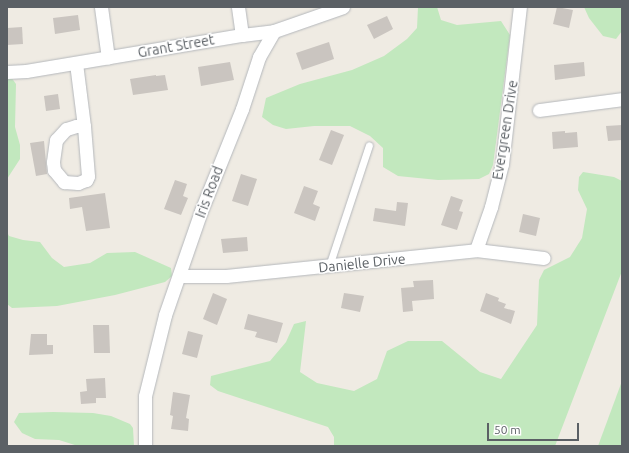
<!DOCTYPE html>
<html>
<head>
<meta charset="utf-8">
<style>
  body { margin:0 }
  #map { position:relative; width:629px; height:453px; overflow:hidden; background:#efebe3; font-family:Ubuntu,sans-serif }
  div>[style] { position:absolute }
  .green>* { inset:0; background:#c2e8be }
  .building>* { inset:0; background:#cac5c0 }
  .roads { filter:drop-shadow(0 0 1px #b4b7bb) drop-shadow(0 0 1px #b4b7bb) }
  .service>* { height:7px; margin:-3.5px; padding:0 3.5px; transform-origin:3.5px; border-radius:3.5px; background:#fff }
  .minor>* { height:13px; margin:-6.5px; padding:0 6.5px; transform-origin:6.5px; border-radius:6.5px; background:#fff }
  span { translate:-50% -50%; white-space:nowrap; text-align:center; line-height:1.15; -webkit-text-stroke:3px #fff; paint-order:stroke }
  .street-label { font-size:14px; color:#5b6065 }
  .frame { position:absolute; inset:0; border:8px solid #5b6065; pointer-events:none }
  .scale { position:absolute; left:487px; top:423px; width:92px; height:18px; box-sizing:border-box; border:2px solid #5b6065; border-top:0; padding-left:5px; font-size:12px; line-height:14px; white-space:nowrap; color:#5b6065; -webkit-text-stroke:3px #fff; paint-order:stroke }
</style>
</head>
<body>
<div id="map">
  <div class="green">
    <i style="clip-path:polygon(418px 7px,437px 7px,441px 20px,457px 25px,501px 21px,510px 35px,493px 165px,489px 174px,479px 179px,438px 180px,398px 176px,383px 167px,383px 148px,370px 136px,350px 126px,314px 126px,286px 129px,273px 125px,262px 117px,266px 98px,300px 84px,352px 70px,384px 56px,407px 39px,417px 28px)"></i>
    <i style="clip-path:polygon(584px 7px,622px 7px,622px 31px,616px 39px,603px 36px,589px 18px)"></i>
    <i style="clip-path:polygon(7px 77px,11px 77px,16px 84px,15px 127px,20px 145px,20px 159px,7px 179px)"></i>
    <i style="clip-path:polygon(583px 172px,614px 177px,622px 181px,622px 271px,555px 446px,334px 446px,334px 437px,328px 427px,218px 391px,210px 385px,211px 376px,270px 361px,286px 342px,294px 324px,306px 321px,300px 372px,317px 383px,354px 391px,377px 379px,387px 351px,408px 341px,442px 341px,480px 372px,501px 379px,537px 325px,539px 280px,544px 270px,570px 257px,582px 238px,587px 209px,578px 190px,579px 177px)"></i>
    <i style="clip-path:polygon(7px 232px,9px 236px,23px 240px,40px 242px,52px 258px,64px 267px,90px 263px,107px 253px,135px 252px,171px 268px,172px 276px,165px 282px,115px 295px,57px 306px,12px 308px,7px 304px)"></i>
    <i style="clip-path:polygon(622px 381px,622px 446px,598px 446px)"></i>
    <i style="clip-path:polygon(53px 412px,93px 413px,111px 416px,130px 424px,133px 428px,134px 446px,78px 446px,59px 440px,35px 439px,22px 433px,14px 422px,19px 413px)"></i>
  </div>
  <div class="building">
    <i style="clip-path:polygon(557px 7px,573px 10px,569px 28px,553px 24px)"></i>
    <i style="clip-path:polygon(78px 15px,80px 30px,55px 34px,53px 18px)"></i>
    <i style="clip-path:polygon(387px 16px,393px 29px,374px 39px,367px 25px)"></i>
    <i style="clip-path:polygon(22px 27px,23px 44px,7px 45px,7px 28px)"></i>
    <i style="clip-path:polygon(329px 42px,334px 59px,302px 70px,296px 53px)"></i>
    <i style="clip-path:polygon(230px 62px,234px 80px,201px 86px,198px 67px)"></i>
    <i style="clip-path:polygon(584px 62px,585px 76px,555px 80px,554px 65px)"></i>
    <i style="clip-path:polygon(156px 75px,156px 76px,165px 75px,168px 90px,133px 95px,130px 79px)"></i>
    <i style="clip-path:polygon(58px 94px,60px 109px,46px 111px,44px 96px)"></i>
    <i style="clip-path:polygon(622px 125px,622px 140px,608px 141px,606px 126px)"></i>
    <i style="clip-path:polygon(331px 130px,344px 135px,332px 165px,319px 160px)"></i>
    <i style="clip-path:polygon(565px 131px,565px 133px,577px 132px,578px 147px,553px 149px,552px 132px)"></i>
    <i style="clip-path:polygon(44px 141px,47px 174px,36px 176px,30px 143px)"></i>
    <i style="clip-path:polygon(241px 174px,257px 179px,248px 206px,232px 201px)"></i>
    <i style="clip-path:polygon(175px 180px,187px 184px,183px 196px,188px 198px,181px 215px,164px 209px)"></i>
    <i style="clip-path:polygon(304px 186px,318px 191px,313px 204px,320px 207px,315px 221px,294px 213px)"></i>
    <i style="clip-path:polygon(105px 193px,110px 228px,86px 231px,82px 207px,70px 209px,69px 198px)"></i>
    <i style="clip-path:polygon(451px 196px,463px 200px,459px 211px,463px 212px,457px 230px,441px 225px)"></i>
    <i style="clip-path:polygon(397px 202px,408px 203px,405px 226px,373px 221px,375px 208px,396px 211px)"></i>
    <i style="clip-path:polygon(523px 214px,540px 218px,536px 236px,519px 232px)"></i>
    <i style="clip-path:polygon(247px 237px,248px 251px,223px 253px,221px 239px)"></i>
    <i style="clip-path:polygon(433px 280px,434px 299px,412px 301px,413px 311px,403px 312px,401px 288px,414px 287px,413px 281px)"></i>
    <i style="clip-path:polygon(213px 293px,227px 299px,217px 325px,203px 319px)"></i>
    <i style="clip-path:polygon(344px 293px,364px 296px,360px 312px,341px 308px)"></i>
    <i style="clip-path:polygon(486px 293px,499px 298px,498px 301px,506px 304px,504px 308px,515px 311px,511px 324px,480px 311px)"></i>
    <i style="clip-path:polygon(248px 314px,283px 323px,277px 343px,255px 337px,257px 332px,244px 329px)"></i>
    <i style="clip-path:polygon(93px 325px,109px 325px,110px 353px,94px 353px)"></i>
    <i style="clip-path:polygon(188px 331px,203px 335px,197px 358px,182px 354px)"></i>
    <i style="clip-path:polygon(31px 334px,47px 334px,47px 345px,53px 345px,53px 354px,29px 355px)"></i>
    <i style="clip-path:polygon(105px 378px,106px 398px,96px 398px,96px 403px,81px 404px,80px 392px,87px 391px,86px 379px)"></i>
    <i style="clip-path:polygon(173px 392px,190px 395px,186px 418px,189px 419px,188px 431px,171px 429px,173px 416px,170px 415px)"></i>
  </div>
  <div class="roads">
    <div class="service">
      <i style="left:329px;top:266px;width:127px;rotate:-71.7deg"></i>
    </div>
    <div class="minor">
      <i style="left:101px;top:7px;width:51px;rotate:82.2deg"></i>
      <i style="left:238px;top:7px;width:28px;rotate:82deg"></i>
      <i style="left:76px;top:63px;width:64px;rotate:82.8deg"></i>
      <i style="left:84px;top:126px;width:8px;rotate:180deg"></i>
      <i style="left:76px;top:126px;width:10px;rotate:163deg"></i>
      <i style="left:66px;top:129px;width:15px;rotate:132deg"></i>
      <i style="left:56px;top:140px;width:22px;rotate:98deg"></i>
      <i style="left:53px;top:162px;width:8px;rotate:83deg"></i>
      <i style="left:54px;top:170px;width:16px;rotate:50deg"></i>
      <i style="left:64px;top:182px;width:14px;rotate:4deg"></i>
      <i style="left:78px;top:183px;width:9px;rotate:-21deg"></i>
      <i style="left:86px;top:180px;width:4px;rotate:-63deg"></i>
      <i style="left:88px;top:176px;width:50px;rotate:-94.6deg"></i>
      <i style="left:7px;top:72px;width:19px;rotate:-3deg"></i>
      <i style="left:26px;top:71px;width:219px;rotate:-9.5deg"></i>
      <i style="left:242px;top:35px;width:32px;rotate:-7deg"></i>
      <i style="left:274px;top:31px;width:73px;rotate:-19.2deg"></i>
      <i style="left:539px;top:110px;width:84px;rotate:-7.5deg"></i>
      <i style="left:476px;top:250px;width:46px;rotate:-70.8deg"></i>
      <i style="left:491px;top:207px;width:44px;rotate:-75.7deg"></i>
      <i style="left:502px;top:164px;width:158px;rotate:-83.5deg"></i>
      <i style="left:179px;top:276px;width:47px"></i>
      <i style="left:226px;top:276px;width:251px;rotate:-5.9deg"></i>
      <i style="left:476px;top:250px;width:68px;rotate:6.7deg"></i>
      <i style="left:145px;top:446px;width:50px;rotate:-90deg"></i>
      <i style="left:145px;top:396px;width:83px;rotate:-76.1deg"></i>
      <i style="left:165px;top:315px;width:110px;rotate:-70.9deg"></i>
      <i style="left:201px;top:211px;width:110px;rotate:-68.1deg"></i>
      <i style="left:242px;top:109px;width:55px;rotate:-71.9deg"></i>
      <i style="left:259px;top:57px;width:30px;rotate:-60deg"></i>
    </div>
  </div>
  <div class="street-label">
    <span style="left:176px;top:46px;rotate:-10deg">Grant Street</span>
    <span style="left:505px;top:130px;rotate:-81deg">Evergreen Drive</span>
    <span style="left:209px;top:192px;rotate:-69deg">Iris Road</span>
    <span style="left:362px;top:263px;rotate:-6deg">Danielle Drive</span>
  </div>
  <div class="frame"></div>
  <div class="scale">50 m</div>
</div>
</body>
</html>
